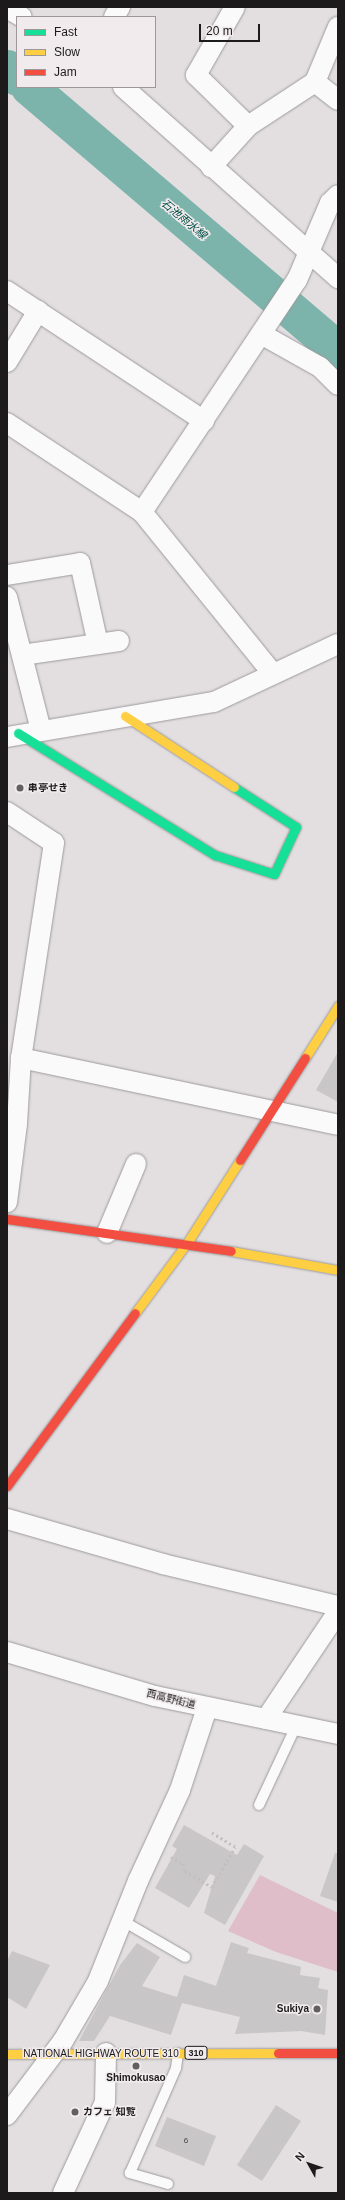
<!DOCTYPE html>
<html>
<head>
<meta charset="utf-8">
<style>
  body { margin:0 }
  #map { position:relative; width:345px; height:2200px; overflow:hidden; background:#e3dfe1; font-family:Helvetica,"Noto Sans JP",sans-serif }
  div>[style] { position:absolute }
  .green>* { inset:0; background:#dfbeca }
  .river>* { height:37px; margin:-18.5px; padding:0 18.5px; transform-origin:18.5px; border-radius:18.5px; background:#7cb4ac }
  .building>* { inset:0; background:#c9c6c8 }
  .path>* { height:2.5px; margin-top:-1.25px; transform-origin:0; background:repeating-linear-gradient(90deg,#c1c0c1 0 2px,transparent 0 5px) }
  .roads { filter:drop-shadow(0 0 1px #9d9a9c) drop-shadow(0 0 1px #9d9a9c) }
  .lane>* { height:10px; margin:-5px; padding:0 5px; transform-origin:5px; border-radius:5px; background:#fbfafa }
  .street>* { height:20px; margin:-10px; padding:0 10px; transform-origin:10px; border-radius:10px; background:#fbfafa }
  .fast>* { height:9px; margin:-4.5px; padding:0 4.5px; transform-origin:4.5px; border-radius:4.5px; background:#16e098 }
  .slow>* { height:9px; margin:-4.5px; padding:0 4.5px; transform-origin:4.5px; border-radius:4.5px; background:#ffcf43 }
  .jam>* { height:9px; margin:-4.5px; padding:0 4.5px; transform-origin:4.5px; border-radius:4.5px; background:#f24e42 }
  .dots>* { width:11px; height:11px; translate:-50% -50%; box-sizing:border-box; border:2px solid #f1ebed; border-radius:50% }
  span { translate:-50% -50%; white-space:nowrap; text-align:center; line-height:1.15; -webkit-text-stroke:3px #f1ebed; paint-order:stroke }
  .number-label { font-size:8px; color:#474546 }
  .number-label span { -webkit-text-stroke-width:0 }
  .shield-label span { padding:1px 3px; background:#f1ebed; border:1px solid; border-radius:3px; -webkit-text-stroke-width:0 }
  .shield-label { font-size:9px; color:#1c1a1b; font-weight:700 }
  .poi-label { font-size:10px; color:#1c1a1b; font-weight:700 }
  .left { translate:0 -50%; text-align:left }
  .right { translate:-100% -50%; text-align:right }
  .street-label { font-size:10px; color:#1c1a1b }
  .water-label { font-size:11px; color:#034f46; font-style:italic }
  .frame { position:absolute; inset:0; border:8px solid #1c1a1b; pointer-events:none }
  .legend { position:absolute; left:16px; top:16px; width:140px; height:72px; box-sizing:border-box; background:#f1ebed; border:1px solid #9c9799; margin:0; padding:5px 7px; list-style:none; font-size:12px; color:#1c1a1b }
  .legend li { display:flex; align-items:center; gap:8px; height:20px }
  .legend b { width:20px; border:1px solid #9c9799 }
  .north { position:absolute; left:289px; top:2144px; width:40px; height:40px; -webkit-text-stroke:3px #f1ebed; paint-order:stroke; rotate:310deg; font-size:11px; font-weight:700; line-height:16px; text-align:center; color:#1c1a1b }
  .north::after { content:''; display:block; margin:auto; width:14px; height:18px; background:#1c1a1b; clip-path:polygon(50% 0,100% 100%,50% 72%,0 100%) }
  .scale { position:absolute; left:199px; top:24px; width:61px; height:18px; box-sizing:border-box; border:2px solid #1c1a1b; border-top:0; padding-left:5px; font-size:12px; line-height:14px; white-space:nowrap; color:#1c1a1b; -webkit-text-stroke:3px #f1ebed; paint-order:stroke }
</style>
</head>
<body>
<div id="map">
  <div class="green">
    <i style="clip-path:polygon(260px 1875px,338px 1913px,338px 1972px,276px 1952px,228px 1931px)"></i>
  </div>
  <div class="river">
    <i style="left:7px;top:68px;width:13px;rotate:42deg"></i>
    <i style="left:29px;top:87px;width:406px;rotate:40.4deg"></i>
  </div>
  <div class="building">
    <i style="clip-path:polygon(338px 1052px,338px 1102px,316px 1090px)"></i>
    <i style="clip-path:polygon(184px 1825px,237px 1855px,244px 1844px,264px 1856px,225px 1925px,204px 1913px,215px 1876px,210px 1874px,189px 1908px,155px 1888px,177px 1849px,172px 1846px)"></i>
    <i style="clip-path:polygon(335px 1853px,338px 1853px,338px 1902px,320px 1896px)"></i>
    <i style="clip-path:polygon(231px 1942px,249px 1948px,247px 1953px,301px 1967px,300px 1975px,320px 1978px,318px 1988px,328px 1990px,325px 2035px,301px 2031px,235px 2034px,240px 2017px,182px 2003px,171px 2035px,110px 2016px,94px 2041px,79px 2041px,120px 1965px,137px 1943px,160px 1957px,142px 1986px,177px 1997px,184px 1975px,216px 1986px)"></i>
    <i style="clip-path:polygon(12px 1951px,50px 1965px,26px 2009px,7px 1997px,7px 1961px)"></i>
    <i style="clip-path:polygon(276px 2105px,301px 2121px,262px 2181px,237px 2165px)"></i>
    <i style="clip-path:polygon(167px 2117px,216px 2136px,204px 2166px,155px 2146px)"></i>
  </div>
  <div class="path">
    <i style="left:171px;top:1857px;width:14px;rotate:30deg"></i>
    <i style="left:183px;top:1864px;width:7px;rotate:74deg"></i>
    <i style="left:185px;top:1871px;width:31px;rotate:31deg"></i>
    <i style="left:212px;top:1887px;width:46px;rotate:-60.1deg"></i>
    <i style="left:235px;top:1847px;width:29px;rotate:-149deg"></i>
  </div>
  <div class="roads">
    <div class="lane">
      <i style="left:259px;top:1805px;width:87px;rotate:-64.9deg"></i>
      <i style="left:123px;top:1921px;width:72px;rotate:30.1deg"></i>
      <i style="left:168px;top:2184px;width:40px;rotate:-164deg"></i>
      <i style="left:130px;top:2173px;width:115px;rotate:-66.3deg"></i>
      <i style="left:176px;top:2068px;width:15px;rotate:-82deg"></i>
    </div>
    <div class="street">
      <i style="left:7px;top:8px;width:17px;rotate:31deg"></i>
      <i style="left:114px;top:17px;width:12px;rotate:-59deg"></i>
      <i style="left:315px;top:82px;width:60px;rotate:-67.3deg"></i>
      <i style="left:123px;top:87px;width:288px;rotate:41.6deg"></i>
      <i style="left:248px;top:126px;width:80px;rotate:-33.3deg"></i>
      <i style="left:315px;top:82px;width:29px;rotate:38deg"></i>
      <i style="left:211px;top:167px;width:55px;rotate:-47.9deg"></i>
      <i style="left:248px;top:126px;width:73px;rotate:-135.6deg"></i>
      <i style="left:196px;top:75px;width:78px;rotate:-60.2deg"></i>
      <i style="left:7px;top:291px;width:236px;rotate:33.4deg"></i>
      <i style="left:261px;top:334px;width:68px;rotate:29.2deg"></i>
      <i style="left:320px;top:367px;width:25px;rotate:45deg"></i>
      <i style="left:7px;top:362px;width:60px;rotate:-58.7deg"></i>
      <i style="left:7px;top:423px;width:162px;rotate:33.4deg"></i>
      <i style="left:142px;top:512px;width:208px;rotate:51deg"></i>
      <i style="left:142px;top:512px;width:279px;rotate:-56.3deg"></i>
      <i style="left:297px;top:280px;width:84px;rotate:-66.8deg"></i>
      <i style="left:330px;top:203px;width:11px;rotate:-45deg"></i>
      <i style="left:7px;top:575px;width:74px;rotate:-9.3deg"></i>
      <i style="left:80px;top:563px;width:83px;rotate:77.5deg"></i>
      <i style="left:7px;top:597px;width:137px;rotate:75.7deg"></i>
      <i style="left:22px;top:655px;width:98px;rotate:-8.2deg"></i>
      <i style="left:7px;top:737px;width:210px;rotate:-9.6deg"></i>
      <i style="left:214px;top:702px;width:137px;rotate:-25.1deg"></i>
      <i style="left:7px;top:812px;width:56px;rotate:33.4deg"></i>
      <i style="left:54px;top:843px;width:218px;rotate:98.7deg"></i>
      <i style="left:21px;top:1058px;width:66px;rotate:93.5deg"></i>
      <i style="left:17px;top:1124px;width:79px;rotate:97.3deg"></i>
      <i style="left:21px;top:1058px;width:324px;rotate:11.9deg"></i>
      <i style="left:107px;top:1233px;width:75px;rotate:-67.2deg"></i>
      <i style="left:7px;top:1519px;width:162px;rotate:16.1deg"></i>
      <i style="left:163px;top:1564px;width:180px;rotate:13.5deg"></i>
      <i style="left:7px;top:1652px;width:154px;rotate:16.6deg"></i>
      <i style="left:155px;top:1696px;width:187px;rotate:11.7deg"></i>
      <i style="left:266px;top:1719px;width:129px;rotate:-56.1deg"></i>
      <i style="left:7px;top:2115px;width:93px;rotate:-52.9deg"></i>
      <i style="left:63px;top:2041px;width:69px;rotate:-59.7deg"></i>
      <i style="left:98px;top:1981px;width:108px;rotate:-68.2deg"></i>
      <i style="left:138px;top:1881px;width:100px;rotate:-65.2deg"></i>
      <i style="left:180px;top:1790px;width:86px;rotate:-71.8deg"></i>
      <i style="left:63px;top:2193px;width:100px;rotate:-65.2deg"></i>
      <i style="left:105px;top:2102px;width:49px;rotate:-88.8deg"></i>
    </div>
    <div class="fast">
      <i style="left:18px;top:733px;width:232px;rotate:31.8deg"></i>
      <i style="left:215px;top:855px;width:62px;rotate:17.9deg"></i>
      <i style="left:274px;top:874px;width:52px;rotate:-64.9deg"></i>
      <i style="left:296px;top:827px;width:74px;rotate:-147.2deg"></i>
    </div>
    <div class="slow">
      <i style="left:125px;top:716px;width:130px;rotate:33.1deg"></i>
      <i style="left:305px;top:1058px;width:62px;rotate:-57.6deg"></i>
      <i style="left:231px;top:1251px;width:109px;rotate:10.1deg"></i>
      <i style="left:135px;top:1313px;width:87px;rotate:-53.4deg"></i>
      <i style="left:187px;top:1243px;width:98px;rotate:-57.4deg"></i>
      <i style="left:7px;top:2054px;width:271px;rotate:-0.2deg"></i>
    </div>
    <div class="jam">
      <i style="left:240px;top:1160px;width:121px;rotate:-57.5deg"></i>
      <i style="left:7px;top:1219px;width:226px;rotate:8.1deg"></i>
      <i style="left:7px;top:1486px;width:215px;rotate:-53.5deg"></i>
      <i style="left:278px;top:2053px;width:60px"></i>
    </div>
  </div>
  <div class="dots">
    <i style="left:20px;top:788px;background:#625f60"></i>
    <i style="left:317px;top:2009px;background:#625f60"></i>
    <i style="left:136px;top:2066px;background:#625f60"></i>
    <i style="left:75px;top:2112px;background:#625f60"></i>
  </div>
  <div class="number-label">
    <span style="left:186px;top:2141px">6</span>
  </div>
  <div class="shield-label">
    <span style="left:196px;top:2053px">310</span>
  </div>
  <div class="poi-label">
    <span class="left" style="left:28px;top:788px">串亭せき</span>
    <span class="right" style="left:309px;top:2009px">Sukiya</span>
    <span style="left:136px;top:2078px">Shimokusao</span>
    <span class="left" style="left:83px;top:2112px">カフェ 知覧</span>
  </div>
  <div class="street-label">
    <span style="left:171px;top:1699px;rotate:14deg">西高野街道</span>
    <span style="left:101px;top:2054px">NATIONAL HIGHWAY ROUTE 310</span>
  </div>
  <div class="water-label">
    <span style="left:184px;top:219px;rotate:40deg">石池雨水線</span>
  </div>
  <div class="frame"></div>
  <ul class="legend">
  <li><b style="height:5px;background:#16e098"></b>Fast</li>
  <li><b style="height:5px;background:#ffcf43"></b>Slow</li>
  <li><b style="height:5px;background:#f24e42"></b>Jam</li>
  </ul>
  <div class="north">N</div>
  <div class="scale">20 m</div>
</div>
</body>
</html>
